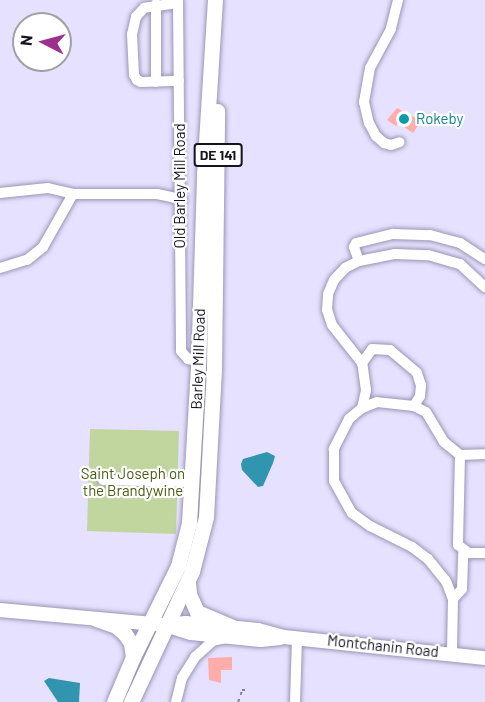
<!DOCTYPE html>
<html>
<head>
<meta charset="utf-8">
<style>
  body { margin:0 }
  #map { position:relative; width:485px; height:702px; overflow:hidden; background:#e6e1fe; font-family:Barlow,sans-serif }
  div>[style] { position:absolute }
  .green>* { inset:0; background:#c0d69e }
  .water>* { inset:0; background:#3295af }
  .building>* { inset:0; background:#ffadab }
  .path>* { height:1.5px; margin-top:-0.75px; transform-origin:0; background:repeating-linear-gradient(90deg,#848095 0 3px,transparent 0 7.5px) }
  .roads { filter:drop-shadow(0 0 2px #9b95b6) drop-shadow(0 0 2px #9b95b6) }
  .minor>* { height:10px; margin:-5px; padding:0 5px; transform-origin:5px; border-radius:5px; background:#fff }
  .major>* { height:14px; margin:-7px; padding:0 7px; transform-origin:7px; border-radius:7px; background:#fff }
  .highway>* { height:15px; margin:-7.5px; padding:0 7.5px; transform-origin:7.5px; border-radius:7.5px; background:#fff }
  .dots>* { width:16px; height:16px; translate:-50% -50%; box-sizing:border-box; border:3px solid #fff; border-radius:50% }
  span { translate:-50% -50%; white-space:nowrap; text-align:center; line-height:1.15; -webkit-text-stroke:4.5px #fff; paint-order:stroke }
  .shield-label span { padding:2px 4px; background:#fff; border:2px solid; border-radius:4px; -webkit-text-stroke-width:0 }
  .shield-label { font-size:14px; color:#15131f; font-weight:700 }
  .culture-label { font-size:15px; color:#0d838f }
  .left { translate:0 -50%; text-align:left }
  .street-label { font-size:15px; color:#15131f }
  .park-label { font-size:15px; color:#475d12 }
  .north { position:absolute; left:12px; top:12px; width:60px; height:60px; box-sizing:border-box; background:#fff; border:2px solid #a1a1a5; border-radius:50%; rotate:276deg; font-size:16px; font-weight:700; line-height:24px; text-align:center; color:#15131f }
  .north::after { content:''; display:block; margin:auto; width:21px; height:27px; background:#9d2f8e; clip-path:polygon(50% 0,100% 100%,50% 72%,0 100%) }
</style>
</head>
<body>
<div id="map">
  <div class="green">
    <i style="clip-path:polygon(90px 429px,179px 431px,176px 534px,87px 531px)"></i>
  </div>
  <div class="water">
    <i style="clip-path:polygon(267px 452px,275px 456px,273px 463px,263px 486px,258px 487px,242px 470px,241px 464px,243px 459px)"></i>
    <i style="clip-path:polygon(49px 678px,80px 683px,79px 702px,58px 702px,44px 681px)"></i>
  </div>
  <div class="building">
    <i style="clip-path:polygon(397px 108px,421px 121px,413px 133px,398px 123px,396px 126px,387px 120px)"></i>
    <i style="clip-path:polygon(232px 657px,232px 670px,221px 670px,221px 683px,209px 680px,208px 658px)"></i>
  </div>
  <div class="path">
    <i style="left:238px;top:702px;width:13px;rotate:-72deg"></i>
    <i style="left:242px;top:690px;width:5px"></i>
  </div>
  <div class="roads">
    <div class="minor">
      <i style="left:178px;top:0;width:342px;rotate:89.5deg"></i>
      <i style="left:181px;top:342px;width:9px;rotate:90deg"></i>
      <i style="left:181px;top:351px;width:11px;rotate:49deg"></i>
      <i style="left:188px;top:359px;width:10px;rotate:11deg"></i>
      <i style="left:398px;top:0;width:30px;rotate:104deg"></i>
      <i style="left:391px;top:29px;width:44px;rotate:118.3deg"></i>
      <i style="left:370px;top:68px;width:35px;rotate:100deg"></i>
      <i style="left:364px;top:102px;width:22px;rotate:77deg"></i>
      <i style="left:369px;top:123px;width:15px;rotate:62deg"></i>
      <i style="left:376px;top:136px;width:11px;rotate:41deg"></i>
      <i style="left:384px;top:143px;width:7px;rotate:16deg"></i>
      <i style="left:391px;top:145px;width:9px;rotate:-18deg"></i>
      <i style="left:178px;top:3px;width:34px;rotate:172deg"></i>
      <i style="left:144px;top:8px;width:12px;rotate:132deg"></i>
      <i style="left:136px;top:17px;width:17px;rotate:103deg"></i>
      <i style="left:132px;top:34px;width:41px;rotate:87.2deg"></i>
      <i style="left:134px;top:75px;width:6px;rotate:59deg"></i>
      <i style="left:137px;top:80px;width:4px;rotate:27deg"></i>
      <i style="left:141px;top:82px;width:38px;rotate:-2deg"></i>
      <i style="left:156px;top:4px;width:78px;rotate:90deg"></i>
      <i style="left:0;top:193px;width:48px;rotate:-5.9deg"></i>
      <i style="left:48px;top:188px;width:26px;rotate:13deg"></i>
      <i style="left:359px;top:261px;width:15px;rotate:-110deg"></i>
      <i style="left:354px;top:247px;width:4px;rotate:-63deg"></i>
      <i style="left:356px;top:243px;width:38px;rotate:-14deg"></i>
      <i style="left:393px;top:234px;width:37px;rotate:2deg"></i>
      <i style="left:430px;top:235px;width:31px;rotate:15deg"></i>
      <i style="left:460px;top:243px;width:30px;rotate:33deg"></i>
      <i style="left:0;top:268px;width:28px;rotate:-17deg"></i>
      <i style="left:27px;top:260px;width:21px;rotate:-39deg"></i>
      <i style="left:43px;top:247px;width:61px;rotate:-60.5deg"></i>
      <i style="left:73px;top:194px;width:84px"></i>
      <i style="left:157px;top:194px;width:25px;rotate:12deg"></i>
      <i style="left:362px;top:363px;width:48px;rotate:-128.3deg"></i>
      <i style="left:332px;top:325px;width:16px;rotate:-108deg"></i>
      <i style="left:327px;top:310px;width:16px;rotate:-86deg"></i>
      <i style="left:328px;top:294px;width:15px;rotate:-67deg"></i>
      <i style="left:334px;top:280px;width:16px;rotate:-47deg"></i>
      <i style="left:345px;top:268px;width:16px;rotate:-27deg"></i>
      <i style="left:359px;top:261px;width:37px;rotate:-11deg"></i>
      <i style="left:395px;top:254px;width:33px;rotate:2deg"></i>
      <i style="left:428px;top:255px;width:33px;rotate:16deg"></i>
      <i style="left:460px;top:264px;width:34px;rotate:43deg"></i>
      <i style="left:414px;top:406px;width:13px;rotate:27deg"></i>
      <i style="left:426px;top:412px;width:35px;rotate:59deg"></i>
      <i style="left:444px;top:442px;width:21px;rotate:39deg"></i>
      <i style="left:460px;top:455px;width:25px;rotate:-2deg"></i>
      <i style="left:362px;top:408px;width:18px;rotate:-77deg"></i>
      <i style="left:366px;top:390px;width:27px;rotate:-98deg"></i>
      <i style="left:362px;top:363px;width:17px;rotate:-54deg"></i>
      <i style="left:372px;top:349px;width:18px;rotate:3deg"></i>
      <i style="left:390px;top:350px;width:35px;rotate:40deg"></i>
      <i style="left:417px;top:373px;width:13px;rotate:72deg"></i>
      <i style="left:421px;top:385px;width:11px;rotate:95deg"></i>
      <i style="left:420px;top:396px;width:12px;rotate:121deg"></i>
      <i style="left:414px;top:406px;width:37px;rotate:-174deg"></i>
      <i style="left:377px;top:402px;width:16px;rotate:158deg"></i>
      <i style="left:362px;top:408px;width:17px;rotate:140deg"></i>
      <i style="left:349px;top:419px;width:34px;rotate:117deg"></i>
      <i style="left:334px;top:449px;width:32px;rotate:90deg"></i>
      <i style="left:334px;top:481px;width:37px;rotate:61deg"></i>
      <i style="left:352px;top:513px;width:22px;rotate:36deg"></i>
      <i style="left:370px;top:526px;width:47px;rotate:26.6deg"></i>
      <i style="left:412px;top:547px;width:20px;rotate:37deg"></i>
      <i style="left:428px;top:559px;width:28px;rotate:51deg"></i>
      <i style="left:446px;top:581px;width:19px;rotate:69deg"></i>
      <i style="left:453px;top:599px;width:54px;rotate:91.1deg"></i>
      <i style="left:460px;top:455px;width:90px;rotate:91.3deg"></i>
      <i style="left:458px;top:545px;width:14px;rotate:36deg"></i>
      <i style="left:469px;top:553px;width:16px"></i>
      <i style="left:103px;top:480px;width:90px;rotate:1.3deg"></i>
      <i style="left:453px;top:599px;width:13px;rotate:-48deg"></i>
      <i style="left:462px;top:589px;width:38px;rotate:-88deg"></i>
      <i style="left:176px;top:702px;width:25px;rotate:-76deg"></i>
      <i style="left:182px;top:678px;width:25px;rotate:-58deg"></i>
      <i style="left:195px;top:657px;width:24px;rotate:-42deg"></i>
      <i style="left:213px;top:641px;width:13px;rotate:-13deg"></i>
      <i style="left:295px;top:702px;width:64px;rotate:-88.2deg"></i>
    </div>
    <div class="major">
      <i style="left:0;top:610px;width:167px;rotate:5.2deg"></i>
      <i style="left:166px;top:625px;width:26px;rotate:18deg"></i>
      <i style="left:191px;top:633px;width:70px;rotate:5.7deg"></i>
      <i style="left:261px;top:640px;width:19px;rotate:-6deg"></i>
      <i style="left:166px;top:625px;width:20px;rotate:-6deg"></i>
      <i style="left:186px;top:623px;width:72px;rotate:5.6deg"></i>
      <i style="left:258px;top:630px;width:27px;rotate:15deg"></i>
      <i style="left:284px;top:637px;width:202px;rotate:6deg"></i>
    </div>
    <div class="highway">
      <i style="left:188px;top:582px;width:12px;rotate:85deg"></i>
      <i style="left:189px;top:594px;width:20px;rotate:66deg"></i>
      <i style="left:197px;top:612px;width:39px;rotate:23deg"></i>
      <i style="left:96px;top:619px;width:21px;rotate:19deg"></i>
      <i style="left:116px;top:626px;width:12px;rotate:42deg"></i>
      <i style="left:125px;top:634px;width:11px;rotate:56deg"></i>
      <i style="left:131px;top:643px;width:14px;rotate:82deg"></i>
      <i style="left:114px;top:702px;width:49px;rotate:-67.1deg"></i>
      <i style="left:133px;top:657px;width:102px;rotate:-63.7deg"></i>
      <i style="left:178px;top:566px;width:44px;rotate:-75.7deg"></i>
      <i style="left:189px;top:523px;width:154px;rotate:-86.7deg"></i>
      <i style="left:198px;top:369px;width:195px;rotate:-88.2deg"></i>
      <i style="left:204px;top:174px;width:174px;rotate:-86.4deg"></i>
      <i style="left:131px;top:702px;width:145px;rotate:-65deg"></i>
      <i style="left:192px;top:571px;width:56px;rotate:-75.5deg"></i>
      <i style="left:206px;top:517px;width:148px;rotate:-86.9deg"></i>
      <i style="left:214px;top:369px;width:258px;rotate:-89.3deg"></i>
    </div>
  </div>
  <div class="dots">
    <i style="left:404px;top:119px;background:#0f9aa8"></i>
  </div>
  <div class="shield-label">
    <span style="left:218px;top:155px">DE 141</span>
  </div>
  <div class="culture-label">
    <span class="left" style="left:416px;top:119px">Rokeby</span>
  </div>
  <div class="street-label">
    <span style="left:180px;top:186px;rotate:-90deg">Old Barley Mill Road</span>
    <span style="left:198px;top:359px;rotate:-88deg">Barley Mill Road</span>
    <span style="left:383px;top:646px;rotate:6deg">Montchanin Road</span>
  </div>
  <div class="park-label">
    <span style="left:133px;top:482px">Saint Joseph on<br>the Brandywine</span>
  </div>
  <div class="north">N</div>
</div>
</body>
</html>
